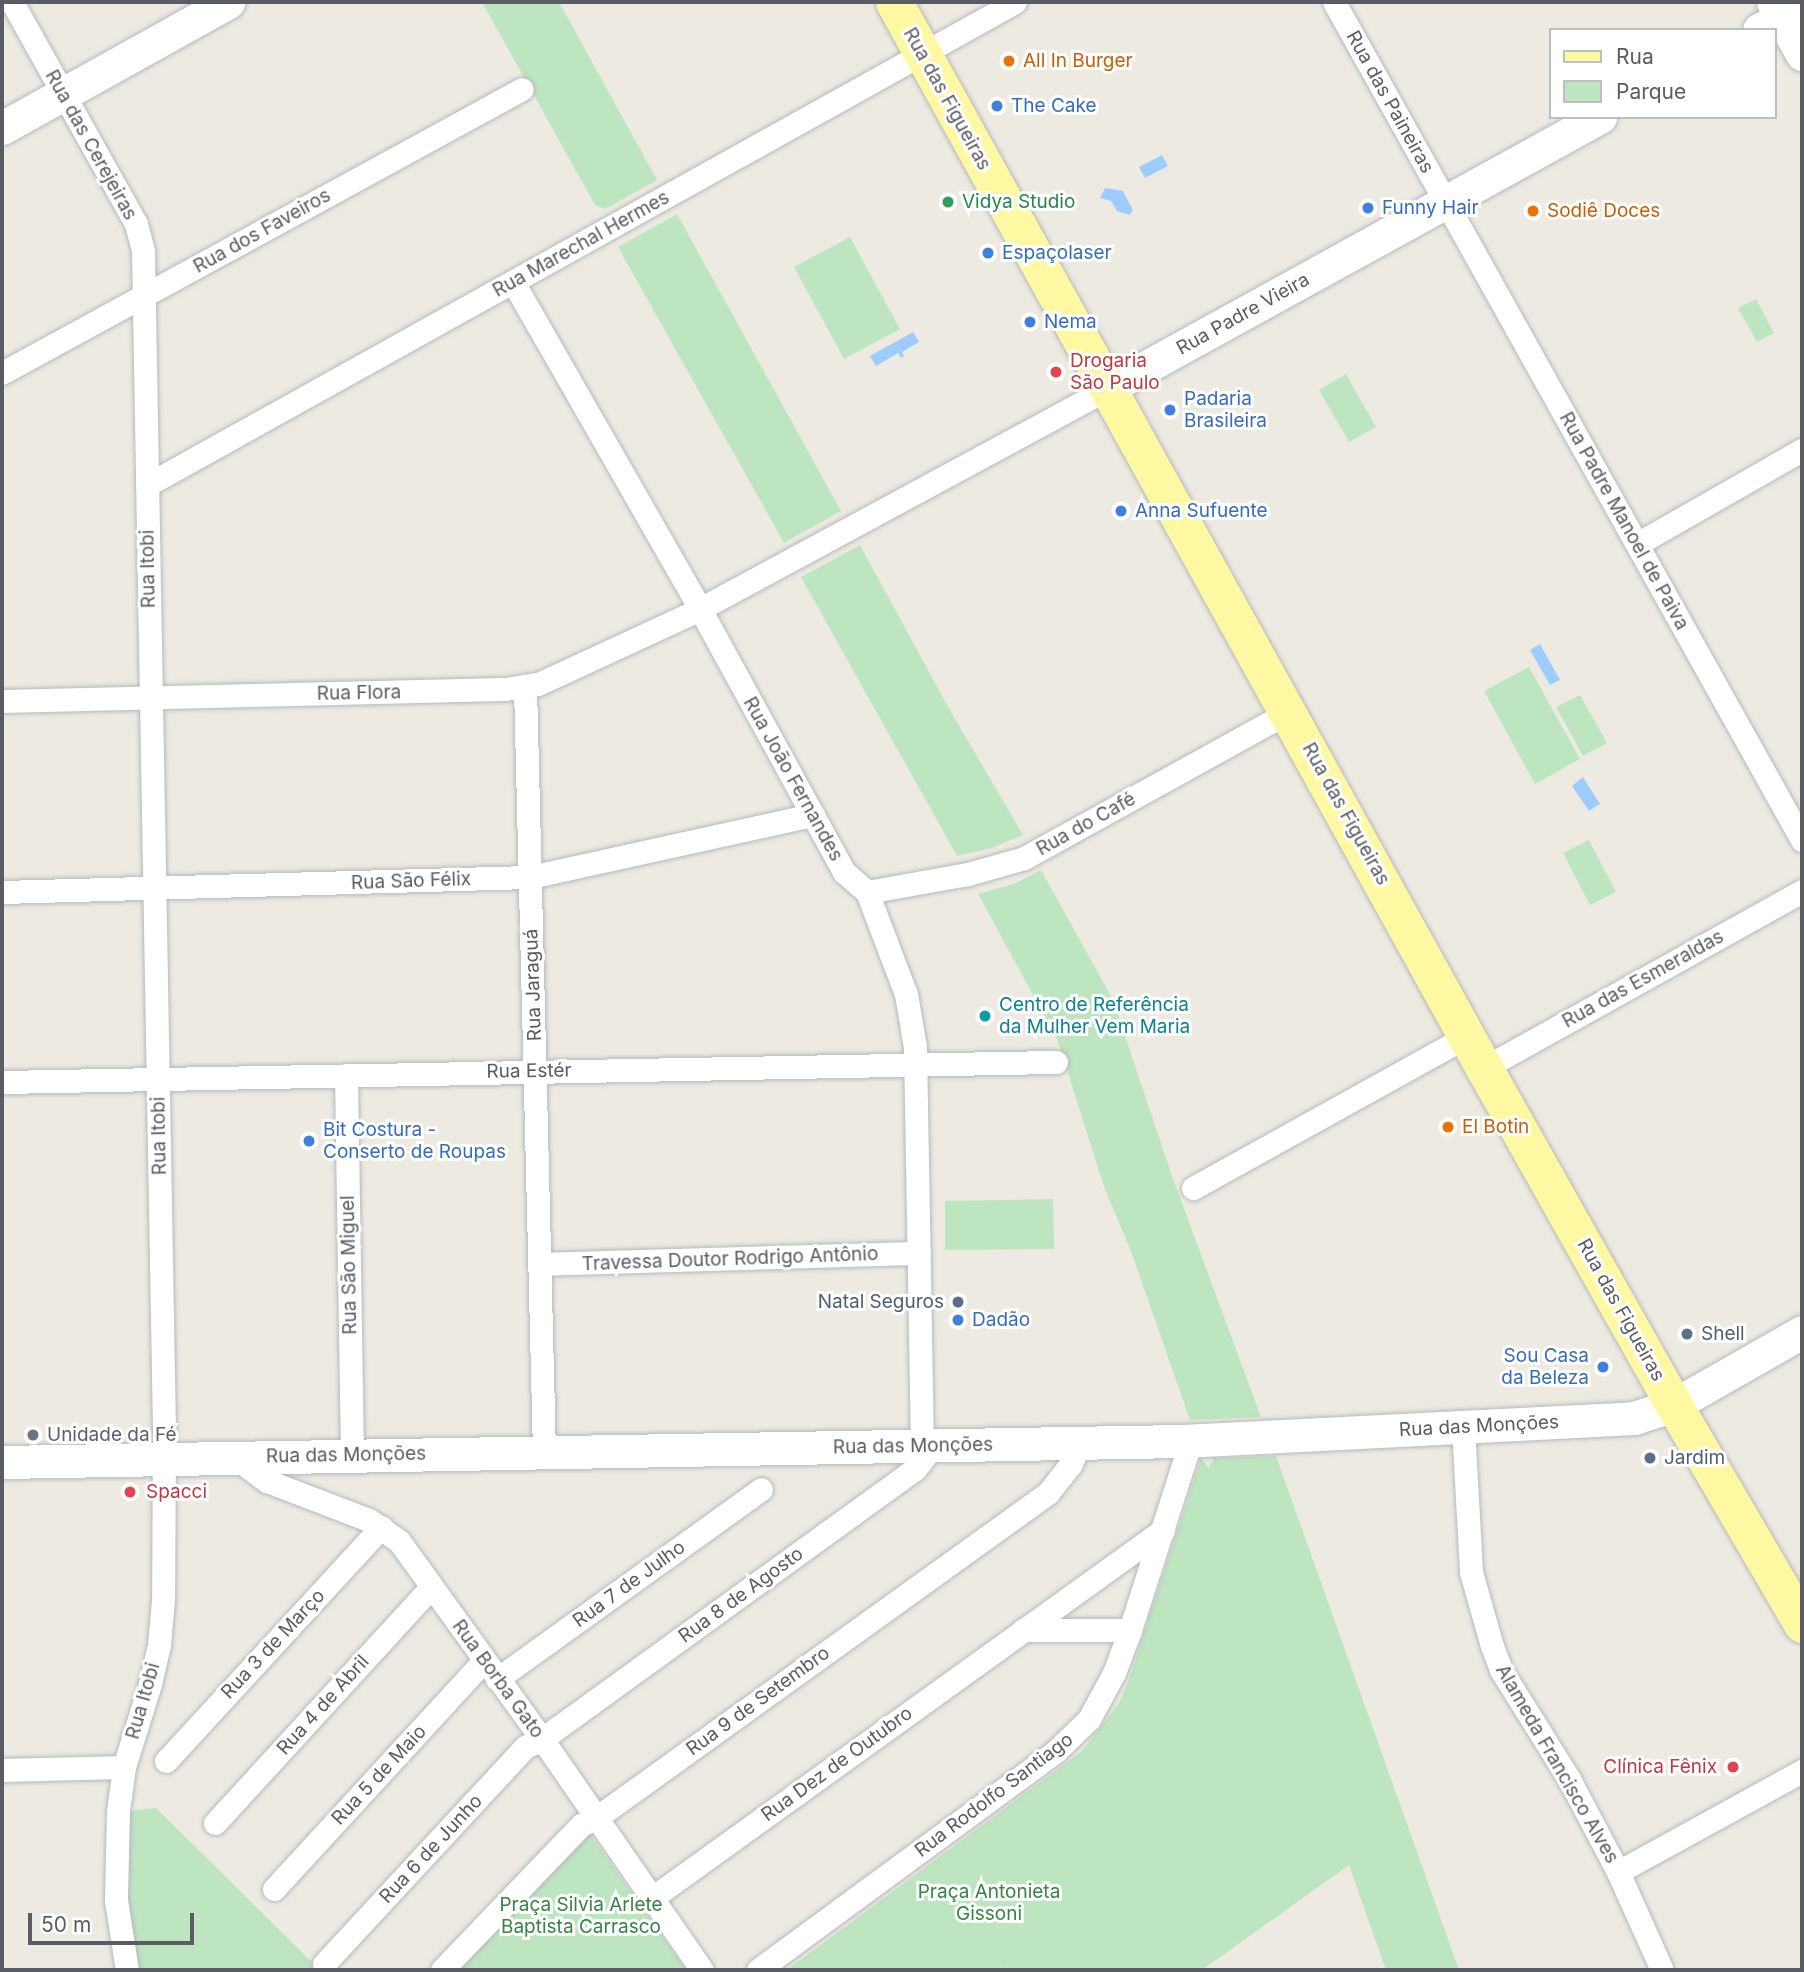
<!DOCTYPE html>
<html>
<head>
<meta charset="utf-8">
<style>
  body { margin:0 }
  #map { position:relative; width:1804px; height:1972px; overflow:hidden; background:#edebe1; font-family:Inter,sans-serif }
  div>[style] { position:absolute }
  .green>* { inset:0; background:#bde5c0 }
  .water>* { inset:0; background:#9eccff }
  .roads { filter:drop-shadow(0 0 2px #b6b8be) drop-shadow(0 0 2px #b6b8be) }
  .street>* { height:23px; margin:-11.5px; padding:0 11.5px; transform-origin:11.5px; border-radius:11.5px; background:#fff }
  .secondary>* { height:33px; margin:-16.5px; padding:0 16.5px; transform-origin:16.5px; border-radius:16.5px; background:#fff }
  .primary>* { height:37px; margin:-18.5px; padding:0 18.5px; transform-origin:18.5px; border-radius:18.5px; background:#fff8a3 }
  .dots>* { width:19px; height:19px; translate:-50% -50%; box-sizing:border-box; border:4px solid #fff; border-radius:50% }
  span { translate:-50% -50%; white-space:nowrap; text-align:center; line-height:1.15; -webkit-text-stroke:6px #fff; paint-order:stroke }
  .food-label { font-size:19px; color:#c56008 }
  .left { translate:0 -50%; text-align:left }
  .street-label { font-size:19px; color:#595c62 }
  .shop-label { font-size:19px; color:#366cbe }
  .right { translate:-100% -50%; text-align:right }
  .leisure-label { font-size:19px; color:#27864d }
  .health-label { font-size:19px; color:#be3a42 }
  .culture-label { font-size:19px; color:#0d838f }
  .service-label { font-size:19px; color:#4e5e75 }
  .worship-label { font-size:19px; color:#5b616d }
  .park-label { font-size:19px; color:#358540 }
  .frame { position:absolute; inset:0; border:4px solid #595c62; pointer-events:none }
  .legend { position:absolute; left:1549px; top:28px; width:228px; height:91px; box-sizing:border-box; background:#fff; border:2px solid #bdbec0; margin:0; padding:9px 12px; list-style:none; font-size:21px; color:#595c62 }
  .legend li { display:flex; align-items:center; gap:14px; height:35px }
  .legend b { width:35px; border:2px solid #bdbec0 }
  .scale { position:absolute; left:28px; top:1913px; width:166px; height:32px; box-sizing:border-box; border:4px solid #595c62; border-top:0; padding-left:9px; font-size:21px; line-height:24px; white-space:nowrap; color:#595c62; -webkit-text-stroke:5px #fff; paint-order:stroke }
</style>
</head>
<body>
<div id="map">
  <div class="green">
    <i style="clip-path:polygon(482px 2px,559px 2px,657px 180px,605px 209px,595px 205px)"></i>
    <i style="clip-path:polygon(677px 214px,841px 511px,784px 543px,618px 247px)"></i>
    <i style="clip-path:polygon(850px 237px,900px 329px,844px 359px,794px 267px)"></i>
    <i style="clip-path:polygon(1756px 299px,1774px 333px,1757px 342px,1738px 308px)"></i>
    <i style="clip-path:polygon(1346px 374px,1376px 427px,1349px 442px,1319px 390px)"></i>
    <i style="clip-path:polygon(860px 545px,947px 705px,1023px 835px,992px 848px,957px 856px,801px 577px)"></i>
    <i style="clip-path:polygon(1529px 667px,1580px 759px,1535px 784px,1484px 691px)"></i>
    <i style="clip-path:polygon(1580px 695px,1607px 743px,1583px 756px,1556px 707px)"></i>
    <i style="clip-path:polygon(1589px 840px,1616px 892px,1590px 905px,1563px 853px)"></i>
    <i style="clip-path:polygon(1041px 870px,1113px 1000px,1173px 1179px,1261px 1417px,1190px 1420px,1131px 1251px,1104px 1187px,1058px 1041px,978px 894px,1014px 884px)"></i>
    <i style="clip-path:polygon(1053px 1199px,1054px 1249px,945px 1250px,945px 1201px)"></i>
    <i style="clip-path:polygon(1276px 1456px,1459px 1970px,1386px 1970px,1349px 1865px,1202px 1970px,1007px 1970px,1001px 1967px,996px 1970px,787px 1970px,1082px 1751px,1119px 1703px,1127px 1685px,1201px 1458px,1209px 1468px,1214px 1458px)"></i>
    <i style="clip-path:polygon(156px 1808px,320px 1970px,137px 1970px,126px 1891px,129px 1811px)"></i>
    <i style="clip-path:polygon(588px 1831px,686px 1970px,457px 1970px)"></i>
  </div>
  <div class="water">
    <i style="clip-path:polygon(1162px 155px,1168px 166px,1145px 178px,1139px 167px)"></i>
    <i style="clip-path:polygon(1105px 188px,1123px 191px,1133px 210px,1130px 215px,1117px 211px,1111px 201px,1100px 198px)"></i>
    <i style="clip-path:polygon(913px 332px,919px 342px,902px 352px,904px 356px,901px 358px,898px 353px,876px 366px,870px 356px)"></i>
    <i style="clip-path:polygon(1540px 644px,1560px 680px,1550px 685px,1530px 650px)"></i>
    <i style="clip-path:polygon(1583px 777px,1600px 804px,1589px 811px,1572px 786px)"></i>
  </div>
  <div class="roads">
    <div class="street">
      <i style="left:12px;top:2px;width:254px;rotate:60.8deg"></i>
      <i style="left:136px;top:224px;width:28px;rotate:75deg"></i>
      <i style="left:143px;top:251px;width:1181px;rotate:88.98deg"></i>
      <i style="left:164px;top:1432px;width:168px;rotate:90.3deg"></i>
      <i style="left:163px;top:1600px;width:45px;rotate:95.1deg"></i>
      <i style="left:159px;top:1645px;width:40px;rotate:103deg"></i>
      <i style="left:150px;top:1684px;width:87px;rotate:107.4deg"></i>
      <i style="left:124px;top:1767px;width:44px;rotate:97.8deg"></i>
      <i style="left:118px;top:1811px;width:89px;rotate:91.3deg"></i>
      <i style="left:116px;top:1900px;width:71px;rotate:81.1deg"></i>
      <i style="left:1334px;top:2px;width:960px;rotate:60.82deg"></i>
      <i style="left:513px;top:282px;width:377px;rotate:60.2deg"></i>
      <i style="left:700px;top:609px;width:300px;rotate:61.3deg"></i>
      <i style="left:844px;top:872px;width:30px;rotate:41deg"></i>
      <i style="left:867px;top:892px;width:109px;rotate:69.1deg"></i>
      <i style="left:906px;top:994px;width:54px;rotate:80.4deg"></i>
      <i style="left:915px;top:1047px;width:398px;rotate:89deg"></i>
      <i style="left:2px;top:373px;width:592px;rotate:-28.64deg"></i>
      <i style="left:147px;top:485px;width:993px;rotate:-29.09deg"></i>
      <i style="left:1637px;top:544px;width:190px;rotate:-29.7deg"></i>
      <i style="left:525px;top:686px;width:766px;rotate:88.58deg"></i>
      <i style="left:2px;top:701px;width:503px;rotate:-1.37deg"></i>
      <i style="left:505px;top:689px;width:33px;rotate:-9deg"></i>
      <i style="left:538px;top:684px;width:179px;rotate:-24.8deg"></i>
      <i style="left:700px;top:609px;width:464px;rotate:-28.4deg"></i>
      <i style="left:2px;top:892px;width:528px;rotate:-1.63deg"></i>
      <i style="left:530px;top:877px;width:290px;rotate:-12.4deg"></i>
      <i style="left:867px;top:892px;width:103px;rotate:-10.1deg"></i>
      <i style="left:968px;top:874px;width:58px;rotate:-15.9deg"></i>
      <i style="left:1024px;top:858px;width:303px;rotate:-28.9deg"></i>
      <i style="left:1484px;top:1068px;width:364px;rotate:-29.1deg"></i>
      <i style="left:346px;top:1075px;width:380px;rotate:89.1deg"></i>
      <i style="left:2px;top:1082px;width:1054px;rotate:-1.09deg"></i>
      <i style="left:1193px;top:1188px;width:313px;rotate:-29deg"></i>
      <i style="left:540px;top:1264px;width:379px;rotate:-1.7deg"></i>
      <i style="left:1463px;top:1427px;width:145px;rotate:86.8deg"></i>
      <i style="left:1471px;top:1572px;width:77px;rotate:74.2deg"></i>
      <i style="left:1492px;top:1646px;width:26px;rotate:69deg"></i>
      <i style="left:1501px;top:1670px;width:128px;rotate:58deg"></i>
      <i style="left:1569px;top:1779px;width:105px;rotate:62.2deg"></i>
      <i style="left:1618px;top:1872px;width:107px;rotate:65.8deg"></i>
      <i style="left:236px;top:1458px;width:39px;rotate:37deg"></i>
      <i style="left:267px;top:1481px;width:109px;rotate:20.9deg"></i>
      <i style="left:369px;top:1520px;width:37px;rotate:35deg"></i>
      <i style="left:399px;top:1541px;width:244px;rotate:54.2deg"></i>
      <i style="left:542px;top:1739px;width:281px;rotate:55.3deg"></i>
      <i style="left:1023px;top:1630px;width:107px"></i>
      <i style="left:497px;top:1679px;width:325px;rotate:-35.7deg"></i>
      <i style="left:166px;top:1761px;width:318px;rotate:-47.4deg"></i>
      <i style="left:2px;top:1770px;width:122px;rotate:-1.4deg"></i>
      <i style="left:215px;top:1823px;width:320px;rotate:-47.5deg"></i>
      <i style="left:1618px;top:1872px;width:210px;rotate:-28.8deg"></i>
      <i style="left:274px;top:1889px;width:310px;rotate:-47.4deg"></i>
      <i style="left:652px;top:1898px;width:630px;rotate:-35.76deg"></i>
      <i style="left:324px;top:1964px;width:296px;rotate:-47.2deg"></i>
      <i style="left:525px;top:1747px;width:19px;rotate:-25deg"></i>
      <i style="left:542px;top:1739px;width:460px;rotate:-35.9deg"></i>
      <i style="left:915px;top:1469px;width:31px;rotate:-52deg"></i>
      <i style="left:442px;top:1970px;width:201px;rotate:-46.2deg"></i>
      <i style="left:581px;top:1825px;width:17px;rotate:-25deg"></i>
      <i style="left:596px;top:1818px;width:557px;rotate:-35.72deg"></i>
      <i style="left:1048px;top:1493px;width:37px;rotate:-52deg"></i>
      <i style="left:1071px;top:1464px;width:24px;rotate:-68deg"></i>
      <i style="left:758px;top:1970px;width:370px;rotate:-36.3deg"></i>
      <i style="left:1056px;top:1751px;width:46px;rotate:-44.1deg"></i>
      <i style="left:1089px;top:1719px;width:52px;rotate:-61.5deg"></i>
      <i style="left:1114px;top:1673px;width:46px;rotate:-69.6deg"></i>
      <i style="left:1130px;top:1630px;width:200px;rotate:-72.2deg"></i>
    </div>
    <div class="secondary">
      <i style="left:1773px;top:2px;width:60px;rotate:60.9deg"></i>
      <i style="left:1759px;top:30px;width:49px;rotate:-29.2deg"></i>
      <i style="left:2px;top:128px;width:259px;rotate:-29.1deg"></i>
      <i style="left:1108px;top:388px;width:562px;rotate:-28.85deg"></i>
      <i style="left:2px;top:1462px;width:1181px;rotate:-1.02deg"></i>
      <i style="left:1183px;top:1441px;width:452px;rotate:-2.9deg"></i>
      <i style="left:1634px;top:1418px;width:42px;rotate:-18deg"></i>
      <i style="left:1674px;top:1405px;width:147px;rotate:-29.7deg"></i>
    </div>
    <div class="primary">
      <i style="left:894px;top:2px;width:1218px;rotate:61.04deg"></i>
      <i style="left:1484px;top:1068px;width:387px;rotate:60.6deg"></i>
      <i style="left:1674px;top:1405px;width:254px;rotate:59.7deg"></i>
    </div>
  </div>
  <div class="dots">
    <i style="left:1009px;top:61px;background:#e8710a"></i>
    <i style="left:997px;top:106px;background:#3f7fe0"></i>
    <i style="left:948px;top:202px;background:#2e9e5b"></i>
    <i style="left:1368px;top:208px;background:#3f7fe0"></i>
    <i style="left:1533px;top:211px;background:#e8710a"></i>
    <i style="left:988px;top:253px;background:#3f7fe0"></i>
    <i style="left:1030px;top:322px;background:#3f7fe0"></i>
    <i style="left:1056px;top:372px;background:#e0444e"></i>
    <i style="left:1170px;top:410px;background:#3f7fe0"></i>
    <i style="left:1121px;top:511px;background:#3f7fe0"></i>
    <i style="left:985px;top:1016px;background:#0f9aa8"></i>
    <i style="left:1448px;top:1127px;background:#e8710a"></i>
    <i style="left:309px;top:1141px;background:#3f7fe0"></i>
    <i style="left:958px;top:1302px;background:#5c6f8a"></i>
    <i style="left:958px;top:1320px;background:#3f7fe0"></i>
    <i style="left:1687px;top:1334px;background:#5c6f8a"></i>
    <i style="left:1603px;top:1367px;background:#3f7fe0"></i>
    <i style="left:33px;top:1435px;background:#6b7280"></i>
    <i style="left:1650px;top:1458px;background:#5c6f8a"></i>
    <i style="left:130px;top:1492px;background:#e0444e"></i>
    <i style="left:1733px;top:1767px;background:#e0444e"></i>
  </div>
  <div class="food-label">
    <span class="left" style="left:1023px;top:61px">All In Burger</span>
    <span class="left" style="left:1547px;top:211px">Sodiê Doces</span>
    <span class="left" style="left:1462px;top:1127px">El Botin</span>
  </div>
  <div class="street-label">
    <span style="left:947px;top:99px;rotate:61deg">Rua das Figueiras</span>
    <span style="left:1390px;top:102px;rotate:61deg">Rua das Paineiras</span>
    <span style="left:91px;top:145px;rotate:61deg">Rua das Cerejeiras</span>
    <span style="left:262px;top:231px;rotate:-29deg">Rua dos Faveiros</span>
    <span style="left:581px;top:244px;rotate:-29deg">Rua Marechal Hermes</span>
    <span style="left:1243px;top:314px;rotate:-29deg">Rua Padre Vieira</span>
    <span style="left:1624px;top:521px;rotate:61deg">Rua Padre Manoel de Paiva</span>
    <span style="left:148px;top:569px;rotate:-91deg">Rua Itobi</span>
    <span style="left:359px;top:693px;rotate:-1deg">Rua Flora</span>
    <span style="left:793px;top:779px;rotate:61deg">Rua João Fernandes</span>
    <span style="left:1346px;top:814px;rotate:61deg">Rua das Figueiras</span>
    <span style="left:1086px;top:824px;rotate:-29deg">Rua do Café</span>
    <span style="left:411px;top:881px;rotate:-2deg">Rua São Félix</span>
    <span style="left:1643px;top:979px;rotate:-29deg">Rua das Esmeraldas</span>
    <span style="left:533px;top:985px;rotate:-92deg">Rua Jaraguá</span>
    <span style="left:529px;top:1071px;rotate:-1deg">Rua Estér</span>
    <span style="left:159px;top:1136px;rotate:-91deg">Rua Itobi</span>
    <span style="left:730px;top:1259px;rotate:-2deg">Travessa Doutor Rodrigo Antônio</span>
    <span style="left:349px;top:1265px;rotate:-91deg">Rua São Miguel</span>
    <span style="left:1621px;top:1310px;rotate:61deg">Rua das Figueiras</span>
    <span style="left:1479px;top:1426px;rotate:-3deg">Rua das Monções</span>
    <span style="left:913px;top:1446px;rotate:-1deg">Rua das Monções</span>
    <span style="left:346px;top:1455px;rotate:-1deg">Rua das Monções</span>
    <span style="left:629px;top:1584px;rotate:-36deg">Rua 7 de Julho</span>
    <span style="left:741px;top:1595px;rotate:-36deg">Rua 8 de Agosto</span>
    <span style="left:273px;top:1644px;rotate:-47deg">Rua 3 de Março</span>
    <span style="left:498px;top:1679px;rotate:54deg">Rua Borba Gato</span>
    <span style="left:143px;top:1701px;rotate:-74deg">Rua Itobi</span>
    <span style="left:758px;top:1701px;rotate:-36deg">Rua 9 de Setembro</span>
    <span style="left:323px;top:1705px;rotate:-48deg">Rua 4 de Abril</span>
    <span style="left:837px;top:1764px;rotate:-36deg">Rua Dez de Outubro</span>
    <span style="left:1557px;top:1764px;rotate:60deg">Alameda Francisco Alves</span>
    <span style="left:379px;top:1775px;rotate:-47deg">Rua 5 de Maio</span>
    <span style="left:994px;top:1795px;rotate:-37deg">Rua Rodolfo Santiago</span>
    <span style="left:431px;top:1849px;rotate:-47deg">Rua 6 de Junho</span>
  </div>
  <div class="shop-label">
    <span class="left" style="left:1011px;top:106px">The Cake</span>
    <span class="left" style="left:1382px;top:208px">Funny Hair</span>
    <span class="left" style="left:1002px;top:253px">Espaçolaser</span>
    <span class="left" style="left:1044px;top:322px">Nema</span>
    <span class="left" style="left:1184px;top:410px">Padaria<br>Brasileira</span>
    <span class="left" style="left:1135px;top:511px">Anna Sufuente</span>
    <span class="left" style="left:323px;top:1141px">Bit Costura -<br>Conserto de Roupas</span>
    <span class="left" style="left:972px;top:1320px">Dadão</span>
    <span class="right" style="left:1589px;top:1367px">Sou Casa<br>da Beleza</span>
  </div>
  <div class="leisure-label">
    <span class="left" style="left:962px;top:202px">Vidya Studio</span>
  </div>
  <div class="health-label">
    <span class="left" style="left:1070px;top:372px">Drogaria<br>São Paulo</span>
    <span class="left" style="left:146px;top:1492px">Spacci</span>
    <span class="right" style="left:1717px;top:1767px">Clínica Fênix</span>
  </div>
  <div class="culture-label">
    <span class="left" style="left:999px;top:1016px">Centro de Referência<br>da Mulher Vem Maria</span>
  </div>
  <div class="service-label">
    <span class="right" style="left:944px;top:1302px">Natal Seguros</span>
    <span class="left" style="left:1701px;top:1334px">Shell</span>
    <span class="left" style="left:1664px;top:1458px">Jardim</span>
  </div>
  <div class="worship-label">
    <span class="left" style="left:47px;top:1435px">Unidade da Fé</span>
  </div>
  <div class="park-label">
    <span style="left:989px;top:1903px">Praça Antonieta<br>Gissoni</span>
    <span style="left:581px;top:1916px">Praça Silvia Arlete<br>Baptista Carrasco</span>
  </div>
  <div class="frame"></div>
  <ul class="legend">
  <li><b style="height:9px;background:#fff8a3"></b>Rua</li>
  <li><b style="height:19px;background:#bde5c0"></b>Parque</li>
  </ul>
  <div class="scale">50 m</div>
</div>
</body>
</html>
